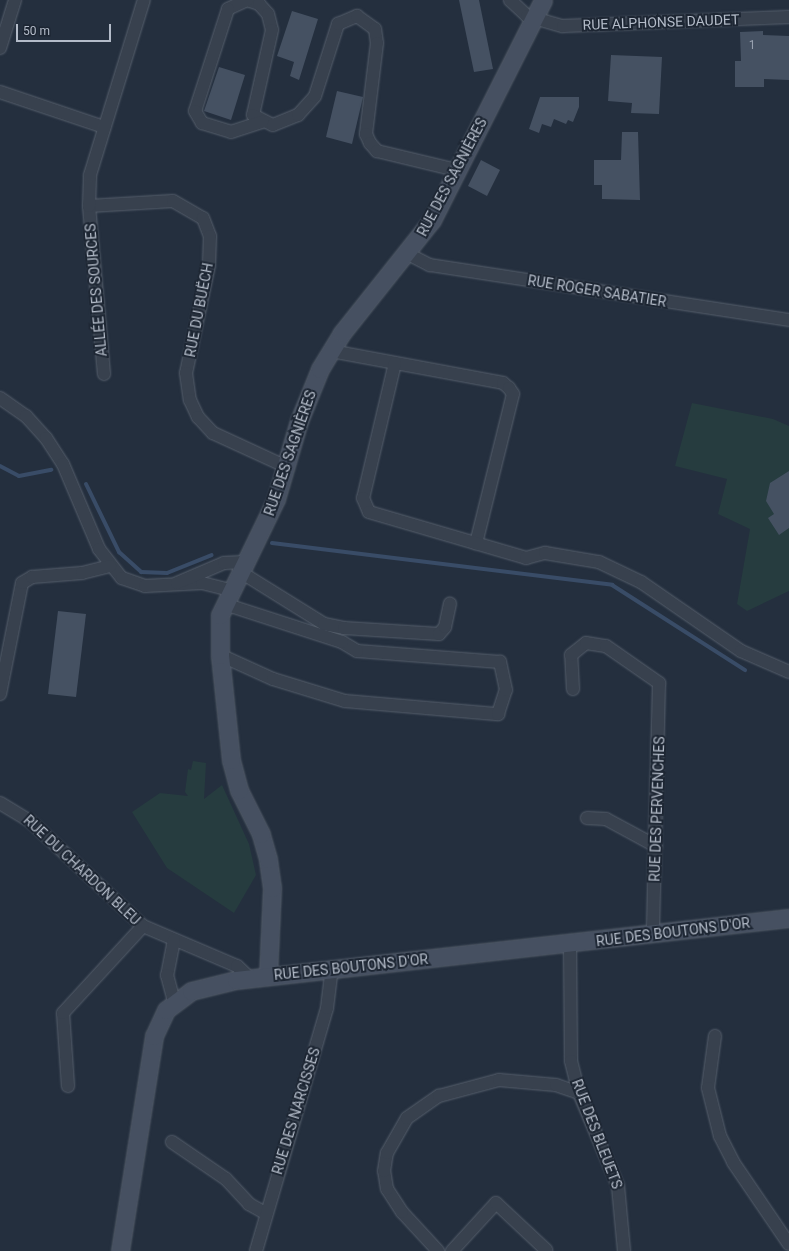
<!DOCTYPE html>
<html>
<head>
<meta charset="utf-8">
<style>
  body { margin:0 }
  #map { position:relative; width:789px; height:1251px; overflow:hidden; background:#242f3e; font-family:Roboto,sans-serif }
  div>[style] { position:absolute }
  .green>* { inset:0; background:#263c3f }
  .stream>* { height:4px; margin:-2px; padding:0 2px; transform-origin:2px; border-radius:2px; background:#394c67 }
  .building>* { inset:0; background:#455162 }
  .roads { filter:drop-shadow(0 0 1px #565f6c) drop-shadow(0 0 1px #565f6c) }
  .street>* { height:12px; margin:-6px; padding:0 6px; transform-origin:6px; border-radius:6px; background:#38414e }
  .secondary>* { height:17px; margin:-8.5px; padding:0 8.5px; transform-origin:8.5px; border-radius:8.5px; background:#465061 }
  span { translate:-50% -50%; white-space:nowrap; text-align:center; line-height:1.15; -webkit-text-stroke:4px #1d2633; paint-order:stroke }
  .number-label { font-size:12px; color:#98a1af }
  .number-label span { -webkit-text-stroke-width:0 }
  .street-label { font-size:14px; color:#b4bcc9 }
  .scale { position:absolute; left:16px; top:24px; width:95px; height:18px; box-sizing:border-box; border:2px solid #b4bcc9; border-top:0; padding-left:5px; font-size:12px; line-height:14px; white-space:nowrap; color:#b4bcc9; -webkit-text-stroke:3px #1d2633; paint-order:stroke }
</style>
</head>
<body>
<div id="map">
  <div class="green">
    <i style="clip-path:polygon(692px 403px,773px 419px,789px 426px,789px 591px,747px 611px,737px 604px,750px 529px,718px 514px,727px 479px,675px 466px)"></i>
    <i style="clip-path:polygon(193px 761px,206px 763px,204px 799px,222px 785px,249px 844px,256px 875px,234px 913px,167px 868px,132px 812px,160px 793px,188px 796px,185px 792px,188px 769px,191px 770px)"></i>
  </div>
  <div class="stream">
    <i style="left:0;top:466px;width:21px;rotate:28deg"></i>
    <i style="left:19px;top:476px;width:33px;rotate:-11deg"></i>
    <i style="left:86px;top:484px;width:76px;rotate:64.1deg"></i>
    <i style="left:119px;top:552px;width:30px;rotate:42deg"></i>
    <i style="left:141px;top:572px;width:26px;rotate:2deg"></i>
    <i style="left:167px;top:573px;width:48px;rotate:-21.8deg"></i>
    <i style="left:272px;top:543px;width:343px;rotate:7deg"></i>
    <i style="left:612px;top:585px;width:158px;rotate:32.6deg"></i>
  </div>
  <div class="building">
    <i style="clip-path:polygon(459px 0,479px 0,493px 69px,474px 72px)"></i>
    <i style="clip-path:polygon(292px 11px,318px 19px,299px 80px,290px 76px,294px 62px,277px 56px)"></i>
    <i style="clip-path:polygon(763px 31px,763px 35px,789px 36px,789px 80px,764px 79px,764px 87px,735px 87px,735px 61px,741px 61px,740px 32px)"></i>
    <i style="clip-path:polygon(611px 55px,662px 57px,659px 114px,631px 113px,632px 103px,608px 101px)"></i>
    <i style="clip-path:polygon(219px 67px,245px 75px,231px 120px,204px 111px)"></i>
    <i style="clip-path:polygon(337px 91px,363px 97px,352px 144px,326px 137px)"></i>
    <i style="clip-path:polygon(540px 97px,579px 97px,579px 107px,573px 122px,568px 120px,566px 124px,554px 119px,551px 127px,542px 124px,539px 133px,529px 129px)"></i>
    <i style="clip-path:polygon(622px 132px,638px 132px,640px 200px,602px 199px,602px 185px,594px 185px,594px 160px,621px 160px)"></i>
    <i style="clip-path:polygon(481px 160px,500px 170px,487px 196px,468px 186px)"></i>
    <i style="clip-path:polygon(789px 471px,789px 528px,779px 535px,768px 518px,774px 514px,766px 501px,770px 483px)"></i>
    <i style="clip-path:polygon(58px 611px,86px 614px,76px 697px,48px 694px)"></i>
  </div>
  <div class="roads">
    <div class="street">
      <i style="left:247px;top:0;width:13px;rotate:18deg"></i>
      <i style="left:259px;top:4px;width:13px;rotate:48deg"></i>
      <i style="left:268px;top:14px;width:16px;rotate:76deg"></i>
      <i style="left:272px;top:30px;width:87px;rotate:102.6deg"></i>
      <i style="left:253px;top:115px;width:22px;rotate:27deg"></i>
      <i style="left:273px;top:125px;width:27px;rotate:-22deg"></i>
      <i style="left:298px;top:115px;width:25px;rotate:-48deg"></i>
      <i style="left:315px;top:96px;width:76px;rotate:-72.3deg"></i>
      <i style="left:338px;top:24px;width:21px;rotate:-23deg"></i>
      <i style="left:357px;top:16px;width:22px;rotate:36deg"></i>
      <i style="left:375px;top:29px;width:14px;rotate:82deg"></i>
      <i style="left:377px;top:43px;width:92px;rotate:96.9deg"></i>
      <i style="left:366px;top:134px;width:10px;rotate:66deg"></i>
      <i style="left:370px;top:143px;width:11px;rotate:49deg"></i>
      <i style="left:377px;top:151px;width:81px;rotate:13.5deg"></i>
      <i style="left:247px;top:0;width:21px;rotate:155deg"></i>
      <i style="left:228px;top:9px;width:107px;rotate:107.9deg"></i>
      <i style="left:195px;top:111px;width:14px;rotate:60deg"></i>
      <i style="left:202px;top:123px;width:30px;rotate:17deg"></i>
      <i style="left:231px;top:132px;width:33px;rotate:-18deg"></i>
      <i style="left:510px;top:0;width:23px;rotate:43deg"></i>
      <i style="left:527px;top:16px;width:37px;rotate:16deg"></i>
      <i style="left:563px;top:26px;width:226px;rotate:-2.3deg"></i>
      <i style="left:0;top:48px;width:50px;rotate:-72.6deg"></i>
      <i style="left:0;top:92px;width:110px;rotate:18.6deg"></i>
      <i style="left:89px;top:206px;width:84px;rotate:-3.4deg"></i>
      <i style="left:173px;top:201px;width:34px;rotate:30deg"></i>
      <i style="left:203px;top:218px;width:19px;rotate:69deg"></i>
      <i style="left:210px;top:236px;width:29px;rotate:92deg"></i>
      <i style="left:209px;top:265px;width:110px;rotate:102deg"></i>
      <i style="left:186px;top:373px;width:27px;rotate:82deg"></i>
      <i style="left:190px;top:400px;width:19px;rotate:65deg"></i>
      <i style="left:198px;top:417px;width:22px;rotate:47deg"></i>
      <i style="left:213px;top:433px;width:81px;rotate:24.7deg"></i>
      <i style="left:408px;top:254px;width:25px;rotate:27deg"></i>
      <i style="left:430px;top:265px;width:363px;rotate:8.7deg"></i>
      <i style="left:331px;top:351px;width:175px;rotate:10.5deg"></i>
      <i style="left:503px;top:383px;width:8px;rotate:40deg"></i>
      <i style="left:509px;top:388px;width:7px;rotate:56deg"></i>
      <i style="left:513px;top:394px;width:154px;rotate:103.9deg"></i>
      <i style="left:395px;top:363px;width:139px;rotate:103.3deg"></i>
      <i style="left:363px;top:498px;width:15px;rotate:67deg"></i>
      <i style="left:369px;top:512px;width:164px;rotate:16.3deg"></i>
      <i style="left:526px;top:558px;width:20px;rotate:-15deg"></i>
      <i style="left:545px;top:553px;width:55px;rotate:9.5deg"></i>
      <i style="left:599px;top:562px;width:47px;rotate:25.5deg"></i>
      <i style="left:641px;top:582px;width:121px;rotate:34.6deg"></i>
      <i style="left:741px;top:651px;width:52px;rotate:23.6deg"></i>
      <i style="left:104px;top:374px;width:169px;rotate:-95.1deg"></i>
      <i style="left:89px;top:206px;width:31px;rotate:-88deg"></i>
      <i style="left:90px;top:175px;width:183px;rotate:-72.9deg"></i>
      <i style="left:0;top:398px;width:32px;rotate:35deg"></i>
      <i style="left:26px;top:416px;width:30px;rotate:48deg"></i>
      <i style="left:46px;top:438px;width:31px;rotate:57deg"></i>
      <i style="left:63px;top:464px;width:92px;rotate:67deg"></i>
      <i style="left:99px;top:549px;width:37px;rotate:52deg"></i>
      <i style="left:122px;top:578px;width:24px;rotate:19deg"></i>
      <i style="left:145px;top:586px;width:57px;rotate:-3deg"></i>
      <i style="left:202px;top:583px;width:29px;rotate:14deg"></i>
      <i style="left:239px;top:571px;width:100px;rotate:31.9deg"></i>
      <i style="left:324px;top:624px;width:20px;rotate:11deg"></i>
      <i style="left:344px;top:628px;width:95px;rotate:3.6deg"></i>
      <i style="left:439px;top:634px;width:9px;rotate:-49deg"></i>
      <i style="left:445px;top:627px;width:24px;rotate:-78deg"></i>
      <i style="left:177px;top:583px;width:51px;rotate:-23.1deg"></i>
      <i style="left:224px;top:563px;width:20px;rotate:-3deg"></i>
      <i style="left:220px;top:655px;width:58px;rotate:24.4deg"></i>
      <i style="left:273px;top:679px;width:75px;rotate:17deg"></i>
      <i style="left:345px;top:701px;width:154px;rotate:4.9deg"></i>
      <i style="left:498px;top:714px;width:25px;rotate:-72deg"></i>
      <i style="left:506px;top:690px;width:29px;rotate:-102deg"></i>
      <i style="left:500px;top:662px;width:143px;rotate:-175.6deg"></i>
      <i style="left:357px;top:651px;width:17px;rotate:-149deg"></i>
      <i style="left:342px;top:642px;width:124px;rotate:-162.1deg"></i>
      <i style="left:573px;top:689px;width:34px;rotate:-93deg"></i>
      <i style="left:571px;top:655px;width:19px;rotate:-39deg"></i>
      <i style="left:586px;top:643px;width:20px;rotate:9deg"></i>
      <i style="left:606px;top:646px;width:65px;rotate:34.9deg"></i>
      <i style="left:659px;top:683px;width:252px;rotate:91.4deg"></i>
      <i style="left:0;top:694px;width:113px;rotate:-78.8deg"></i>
      <i style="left:22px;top:583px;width:12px;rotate:-31deg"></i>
      <i style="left:32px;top:577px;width:50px;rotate:-4.6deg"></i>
      <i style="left:82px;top:573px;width:29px;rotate:-14deg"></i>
      <i style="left:0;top:803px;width:35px;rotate:31deg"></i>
      <i style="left:30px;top:821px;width:154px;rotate:42.9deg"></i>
      <i style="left:143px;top:926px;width:102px;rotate:23.1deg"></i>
      <i style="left:237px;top:966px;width:18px;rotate:43deg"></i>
      <i style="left:587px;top:818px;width:19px;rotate:3deg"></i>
      <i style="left:606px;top:819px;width:57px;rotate:28.4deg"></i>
      <i style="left:174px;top:940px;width:36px;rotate:101deg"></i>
      <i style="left:167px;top:975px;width:27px;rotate:75deg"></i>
      <i style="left:570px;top:944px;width:117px;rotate:89.5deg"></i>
      <i style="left:571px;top:1061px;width:33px;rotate:76deg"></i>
      <i style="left:579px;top:1093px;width:101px;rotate:67.2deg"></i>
      <i style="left:618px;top:1186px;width:65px;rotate:84.7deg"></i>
      <i style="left:715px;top:1036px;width:52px;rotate:97.7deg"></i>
      <i style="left:708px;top:1088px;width:49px;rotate:76deg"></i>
      <i style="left:720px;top:1136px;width:29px;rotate:63deg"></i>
      <i style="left:733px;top:1162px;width:99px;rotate:55.7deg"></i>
      <i style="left:68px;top:1086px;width:73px;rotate:-93.9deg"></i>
      <i style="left:63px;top:1013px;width:118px;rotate:-47.4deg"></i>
      <i style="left:172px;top:1142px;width:65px;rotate:34.4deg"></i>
      <i style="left:226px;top:1179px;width:34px;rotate:47deg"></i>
      <i style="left:249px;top:1204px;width:18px;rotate:29deg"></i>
      <i style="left:256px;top:1251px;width:253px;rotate:-73.7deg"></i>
      <i style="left:327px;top:1008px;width:38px;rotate:-83deg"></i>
      <i style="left:438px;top:1251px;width:53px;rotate:-132.7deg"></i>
      <i style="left:402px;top:1212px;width:27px;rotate:-123deg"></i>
      <i style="left:387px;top:1189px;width:18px;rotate:-99deg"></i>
      <i style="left:384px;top:1171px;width:18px;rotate:-81deg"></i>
      <i style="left:387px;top:1153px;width:40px;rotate:-60.3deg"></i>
      <i style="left:407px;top:1118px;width:39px;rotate:-35deg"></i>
      <i style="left:439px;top:1096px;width:62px;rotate:-14.9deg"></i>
      <i style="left:499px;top:1080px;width:57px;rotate:5deg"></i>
      <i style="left:556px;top:1085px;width:24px;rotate:19deg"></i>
      <i style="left:452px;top:1251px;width:65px;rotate:-47.5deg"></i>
      <i style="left:496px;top:1203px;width:69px;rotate:43.2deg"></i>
    </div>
    <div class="secondary">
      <i style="left:268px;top:976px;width:88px;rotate:-87.4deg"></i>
      <i style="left:272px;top:888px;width:29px;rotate:-98deg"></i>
      <i style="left:268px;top:859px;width:26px;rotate:-106deg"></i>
      <i style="left:261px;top:834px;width:49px;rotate:-116.6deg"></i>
      <i style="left:239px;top:790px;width:31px;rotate:-105deg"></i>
      <i style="left:231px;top:760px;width:106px;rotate:-96deg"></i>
      <i style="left:220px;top:655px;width:40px;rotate:-90deg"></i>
      <i style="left:220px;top:615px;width:129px;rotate:-64.2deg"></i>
      <i style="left:276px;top:499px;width:81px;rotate:-73.6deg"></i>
      <i style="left:299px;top:421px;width:56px;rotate:-68deg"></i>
      <i style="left:320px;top:369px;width:42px;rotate:-58.6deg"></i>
      <i style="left:342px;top:333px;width:144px;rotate:-51.5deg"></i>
      <i style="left:432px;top:220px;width:246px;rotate:-63.2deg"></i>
      <i style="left:120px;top:1251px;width:218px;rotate:-81deg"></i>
      <i style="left:154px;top:1036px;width:29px;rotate:-65deg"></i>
      <i style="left:166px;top:1010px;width:31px;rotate:-37deg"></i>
      <i style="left:191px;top:991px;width:46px;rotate:-13.7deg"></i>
      <i style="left:236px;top:980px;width:556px;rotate:-6.4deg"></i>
    </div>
  </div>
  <div class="number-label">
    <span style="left:752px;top:46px">1</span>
  </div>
  <div class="street-label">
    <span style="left:661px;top:22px;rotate:-2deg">RUE ALPHONSE DAUDET</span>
    <span style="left:452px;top:177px;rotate:-62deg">RUE DES SAGNIÈRES</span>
    <span style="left:96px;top:290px;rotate:-95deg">ALLÉE DES SOURCES</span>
    <span style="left:597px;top:291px;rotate:9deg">RUE ROGER SABATIER</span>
    <span style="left:199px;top:310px;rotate:-79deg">RUE DU BUËCH</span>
    <span style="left:290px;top:453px;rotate:-71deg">RUE DES SAGNIÈRES</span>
    <span style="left:657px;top:809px;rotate:-88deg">RUE DES PERVENCHES</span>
    <span style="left:82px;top:870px;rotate:43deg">RUE DU CHARDON BLEU</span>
    <span style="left:673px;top:932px;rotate:-7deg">RUE DES BOUTONS D'OR</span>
    <span style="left:351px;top:967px;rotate:-6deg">RUE DES BOUTONS D'OR</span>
    <span style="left:296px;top:1111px;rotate:-73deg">RUE DES NARCISSES</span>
    <span style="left:597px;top:1134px;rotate:69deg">RUE DES BLEUETS</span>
  </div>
  <div class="scale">50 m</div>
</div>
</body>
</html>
